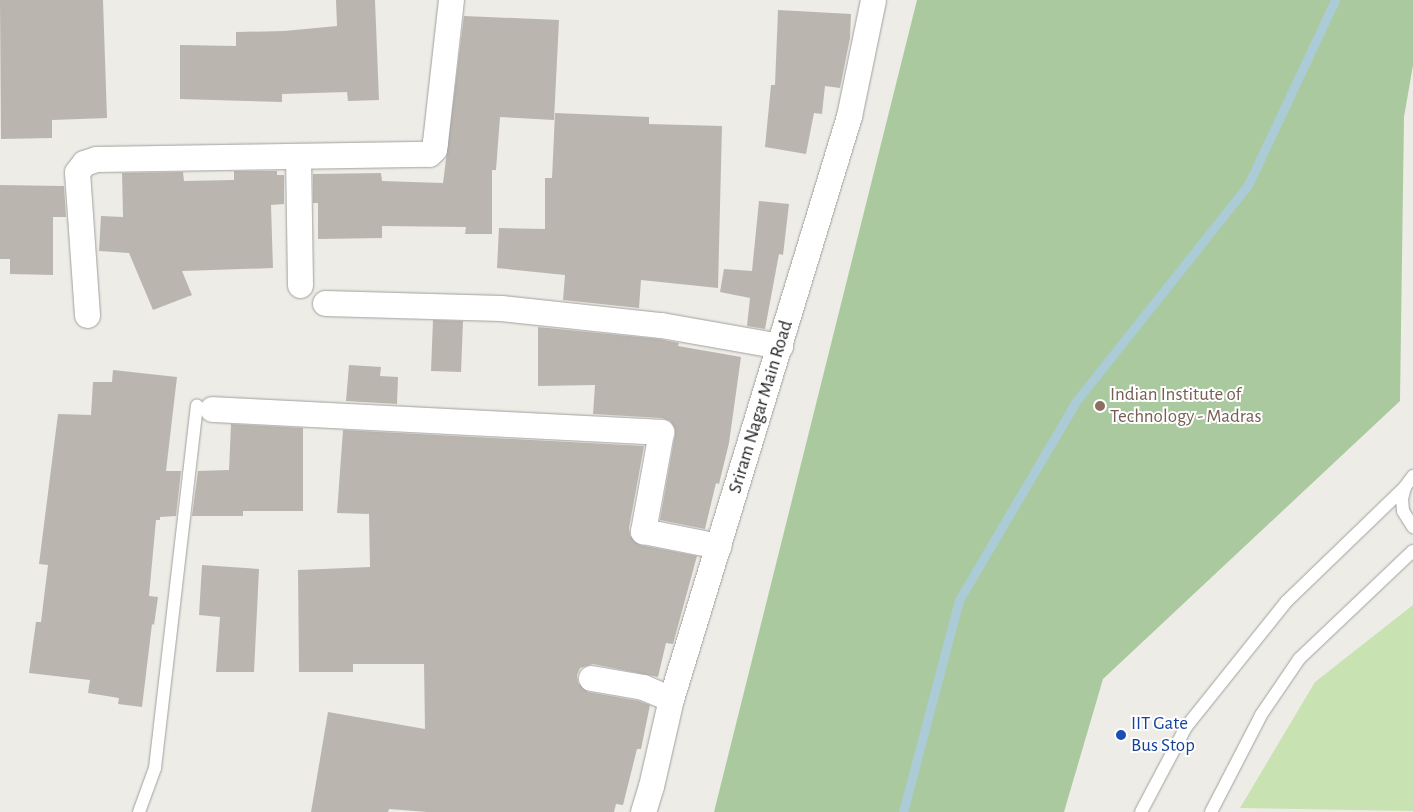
<!DOCTYPE html>
<html>
<head>
<meta charset="utf-8">
<style>
  body { margin:0 }
  #map { position:relative; width:1413px; height:812px; overflow:hidden; background:#eeece6; font-family:"Alegreya Sans",sans-serif }
  div>[style] { position:absolute }
  .grass>* { inset:0; background:#c8e3b1 }
  .forest>* { inset:0; background:#aac99f }
  .stream>* { height:9px; margin:-4.5px; padding:0 4.5px; transform-origin:4.5px; border-radius:4.5px; background:#abccd7 }
  .building>* { inset:0; background:#bbb5af }
  .roads { filter:drop-shadow(0 0 1px #a0a0a0) drop-shadow(0 0 1px #a0a0a0) }
  .lane>* { height:12px; margin:-6px; padding:0 6px; transform-origin:6px; border-radius:6px; background:#fff }
  .street>* { height:25px; margin:-12.5px; padding:0 12.5px; transform-origin:12.5px; border-radius:12.5px; background:#fff }
  .dots>* { width:14px; height:14px; translate:-50% -50%; box-sizing:border-box; border:2px solid #fff; border-radius:50% }
  span { translate:-50% -50%; white-space:nowrap; text-align:center; line-height:1.15; -webkit-text-stroke:4px #fff; paint-order:stroke }
  .education-label { font-size:19px; color:#785e54 }
  .left { translate:0 -50%; text-align:left }
  .street-label { font-size:19px; color:#1f1f1f }
  .transit-label { font-size:19px; color:#164399 }
</style>
</head>
<body>
<div id="map">
  <div class="grass">
    <i style="clip-path:polygon(1413px 605px,1413px 811px,1240px 808px,1315px 682px)"></i>
  </div>
  <div class="forest">
    <i style="clip-path:polygon(917px 0,1413px 0,1413px 65px,1404px 117px,1400px 401px,1103px 679px,1064px 812px,714px 812px)"></i>
  </div>
  <div class="stream">
    <i style="left:903px;top:812px;width:219px;rotate:-75.2deg"></i>
    <i style="left:959px;top:600px;width:232px;rotate:-59.5deg"></i>
    <i style="left:1077px;top:400px;width:275px;rotate:-51.5deg"></i>
    <i style="left:1248px;top:185px;width:204px;rotate:-64.8deg"></i>
  </div>
  <div class="building">
    <i style="clip-path:polygon(0 0,103px 0,107px 118px,52px 120px,52px 138px,1px 139px)"></i>
    <i style="clip-path:polygon(336px 0,375px 0,379px 100px,348px 101px,347px 92px,282px 94px,282px 102px,180px 99px,180px 45px,236px 46px,236px 32px,284px 31px,337px 26px)"></i>
    <i style="clip-path:polygon(778px 10px,851px 14px,850px 38px,840px 88px,825px 86px,822px 114px,814px 113px,806px 154px,765px 147px,771px 85px,775px 85px)"></i>
    <i style="clip-path:polygon(464px 16px,559px 20px,554px 120px,500px 117px,496px 170px,492px 170px,492px 234px,465px 234px,466px 227px,382px 226px,382px 238px,318px 239px,318px 203px,313px 203px,313px 174px,381px 173px,382px 181px,443px 183px)"></i>
    <i style="clip-path:polygon(555px 113px,649px 117px,649px 124px,722px 126px,718px 288px,641px 280px,639px 308px,563px 300px,565px 275px,497px 268px,499px 228px,545px 229px,545px 178px,552px 178px)"></i>
    <i style="clip-path:polygon(234px 171px,277px 171px,277px 175px,284px 175px,284px 204px,271px 205px,273px 268px,182px 271px,192px 295px,153px 310px,129px 253px,99px 251px,101px 216px,123px 217px,122px 173px,183px 172px,184px 181px,234px 180px)"></i>
    <i style="clip-path:polygon(0 185px,64px 186px,66px 217px,53px 217px,53px 275px,10px 274px,10px 259px,0 259px)"></i>
    <i style="clip-path:polygon(759px 201px,789px 204px,783px 255px,779px 254px,765px 329px,747px 326px,750px 298px,720px 292px,724px 269px,752px 271px)"></i>
    <i style="clip-path:polygon(433px 320px,463px 321px,461px 372px,431px 371px)"></i>
    <i style="clip-path:polygon(538px 327px,659px 339px,679px 343px,678px 346px,741px 357px,729px 443px,719px 484px,716px 483px,705px 529px,660px 520px,675px 435px,674px 427px,670px 421px,662px 418px,593px 414px,595px 385px,538px 386px)"></i>
    <i style="clip-path:polygon(349px 365px,381px 367px,380px 376px,398px 377px,397px 404px,346px 401px)"></i>
    <i style="clip-path:polygon(113px 370px,177px 377px,166px 471px,181px 471px,176px 516px,160px 517px,160px 520px,156px 520px,149px 596px,158px 597px,154px 625px,152px 624px,142px 707px,118px 704px,119px 698px,88px 693px,90px 680px,29px 673px,36px 622px,41px 622px,48px 565px,39px 564px,58px 414px,91px 415px,93px 382px,112px 382px)"></i>
    <i style="clip-path:polygon(231px 424px,303px 428px,303px 511px,243px 511px,243px 516px,192px 516px,198px 471px,229px 470px)"></i>
    <i style="clip-path:polygon(343px 430px,644px 446px,629px 528px,630px 536px,640px 545px,697px 556px,673px 644px,666px 643px,658px 677px,593px 664px,580px 668px,577px 675px,578px 683px,588px 692px,639px 701px,650px 705px,641px 749px,637px 749px,623px 805px,616px 804px,614px 812px,427px 812px,389px 809px,388px 812px,311px 812px,328px 712px,425px 729px,424px 664px,353px 664px,353px 672px,299px 672px,298px 570px,370px 567px,369px 514px,337px 513px)"></i>
    <i style="clip-path:polygon(202px 565px,259px 569px,254px 672px,216px 672px,220px 617px,199px 615px)"></i>
  </div>
  <div class="roads">
    <div class="lane">
      <i style="left:1413px;top:476px;width:14px;rotate:126deg"></i>
      <i style="left:1405px;top:487px;width:12px;rotate:104deg"></i>
      <i style="left:1402px;top:499px;width:12px;rotate:85deg"></i>
      <i style="left:1403px;top:511px;width:19px;rotate:58deg"></i>
      <i style="left:139px;top:812px;width:47px;rotate:-70deg"></i>
      <i style="left:155px;top:768px;width:365px;rotate:-83.4deg"></i>
      <i style="left:1141px;top:812px;width:96px;rotate:-62.1deg"></i>
      <i style="left:1186px;top:727px;width:161px;rotate:-51.3deg"></i>
      <i style="left:1287px;top:601px;width:164px;rotate:-44deg"></i>
      <i style="left:1211px;top:812px;width:109px;rotate:-62.7deg"></i>
      <i style="left:1261px;top:715px;width:68px;rotate:-55.8deg"></i>
      <i style="left:1299px;top:659px;width:157px;rotate:-43.5deg"></i>
    </div>
    <div class="street">
      <i style="left:298px;top:156px;width:129px;rotate:89.1deg"></i>
      <i style="left:325px;top:303px;width:176px;rotate:1.6deg"></i>
      <i style="left:501px;top:308px;width:161px;rotate:6.1deg"></i>
      <i style="left:661px;top:325px;width:121px;rotate:10deg"></i>
      <i style="left:87px;top:315px;width:143px;rotate:-94deg"></i>
      <i style="left:77px;top:172px;width:11px;rotate:-52deg"></i>
      <i style="left:84px;top:163px;width:13px;rotate:-18deg"></i>
      <i style="left:96px;top:159px;width:333px;rotate:-0.9deg"></i>
      <i style="left:429px;top:154px;width:7px;rotate:-45deg"></i>
      <i style="left:434px;top:149px;width:7px;rotate:-82deg"></i>
      <i style="left:435px;top:142px;width:143px;rotate:-83.6deg"></i>
      <i style="left:212px;top:409px;width:450px;rotate:2.9deg"></i>
      <i style="left:661px;top:432px;width:101px;rotate:100.3deg"></i>
      <i style="left:643px;top:531px;width:77px;rotate:11.2deg"></i>
      <i style="left:591px;top:678px;width:53px;rotate:9.8deg"></i>
      <i style="left:643px;top:687px;width:30px;rotate:23deg"></i>
      <i style="left:643px;top:812px;width:27px;rotate:-73deg"></i>
      <i style="left:651px;top:786px;width:89px;rotate:-77.1deg"></i>
      <i style="left:671px;top:699px;width:610px;rotate:-73.02deg"></i>
      <i style="left:849px;top:116px;width:118px;rotate:-78.3deg"></i>
    </div>
  </div>
  <div class="dots">
    <i style="left:1100px;top:406px;background:#8d6e63"></i>
    <i style="left:1121px;top:735px;background:#1a4fb4"></i>
  </div>
  <div class="education-label">
    <span class="left" style="left:1110px;top:406px">Indian Institute of<br>Technology - Madras</span>
  </div>
  <div class="street-label">
    <span style="left:761px;top:407px;rotate:-73deg">Sriram Nagar Main Road</span>
  </div>
  <div class="transit-label">
    <span class="left" style="left:1131px;top:735px">IIT Gate<br>Bus Stop</span>
  </div>
</div>
</body>
</html>
